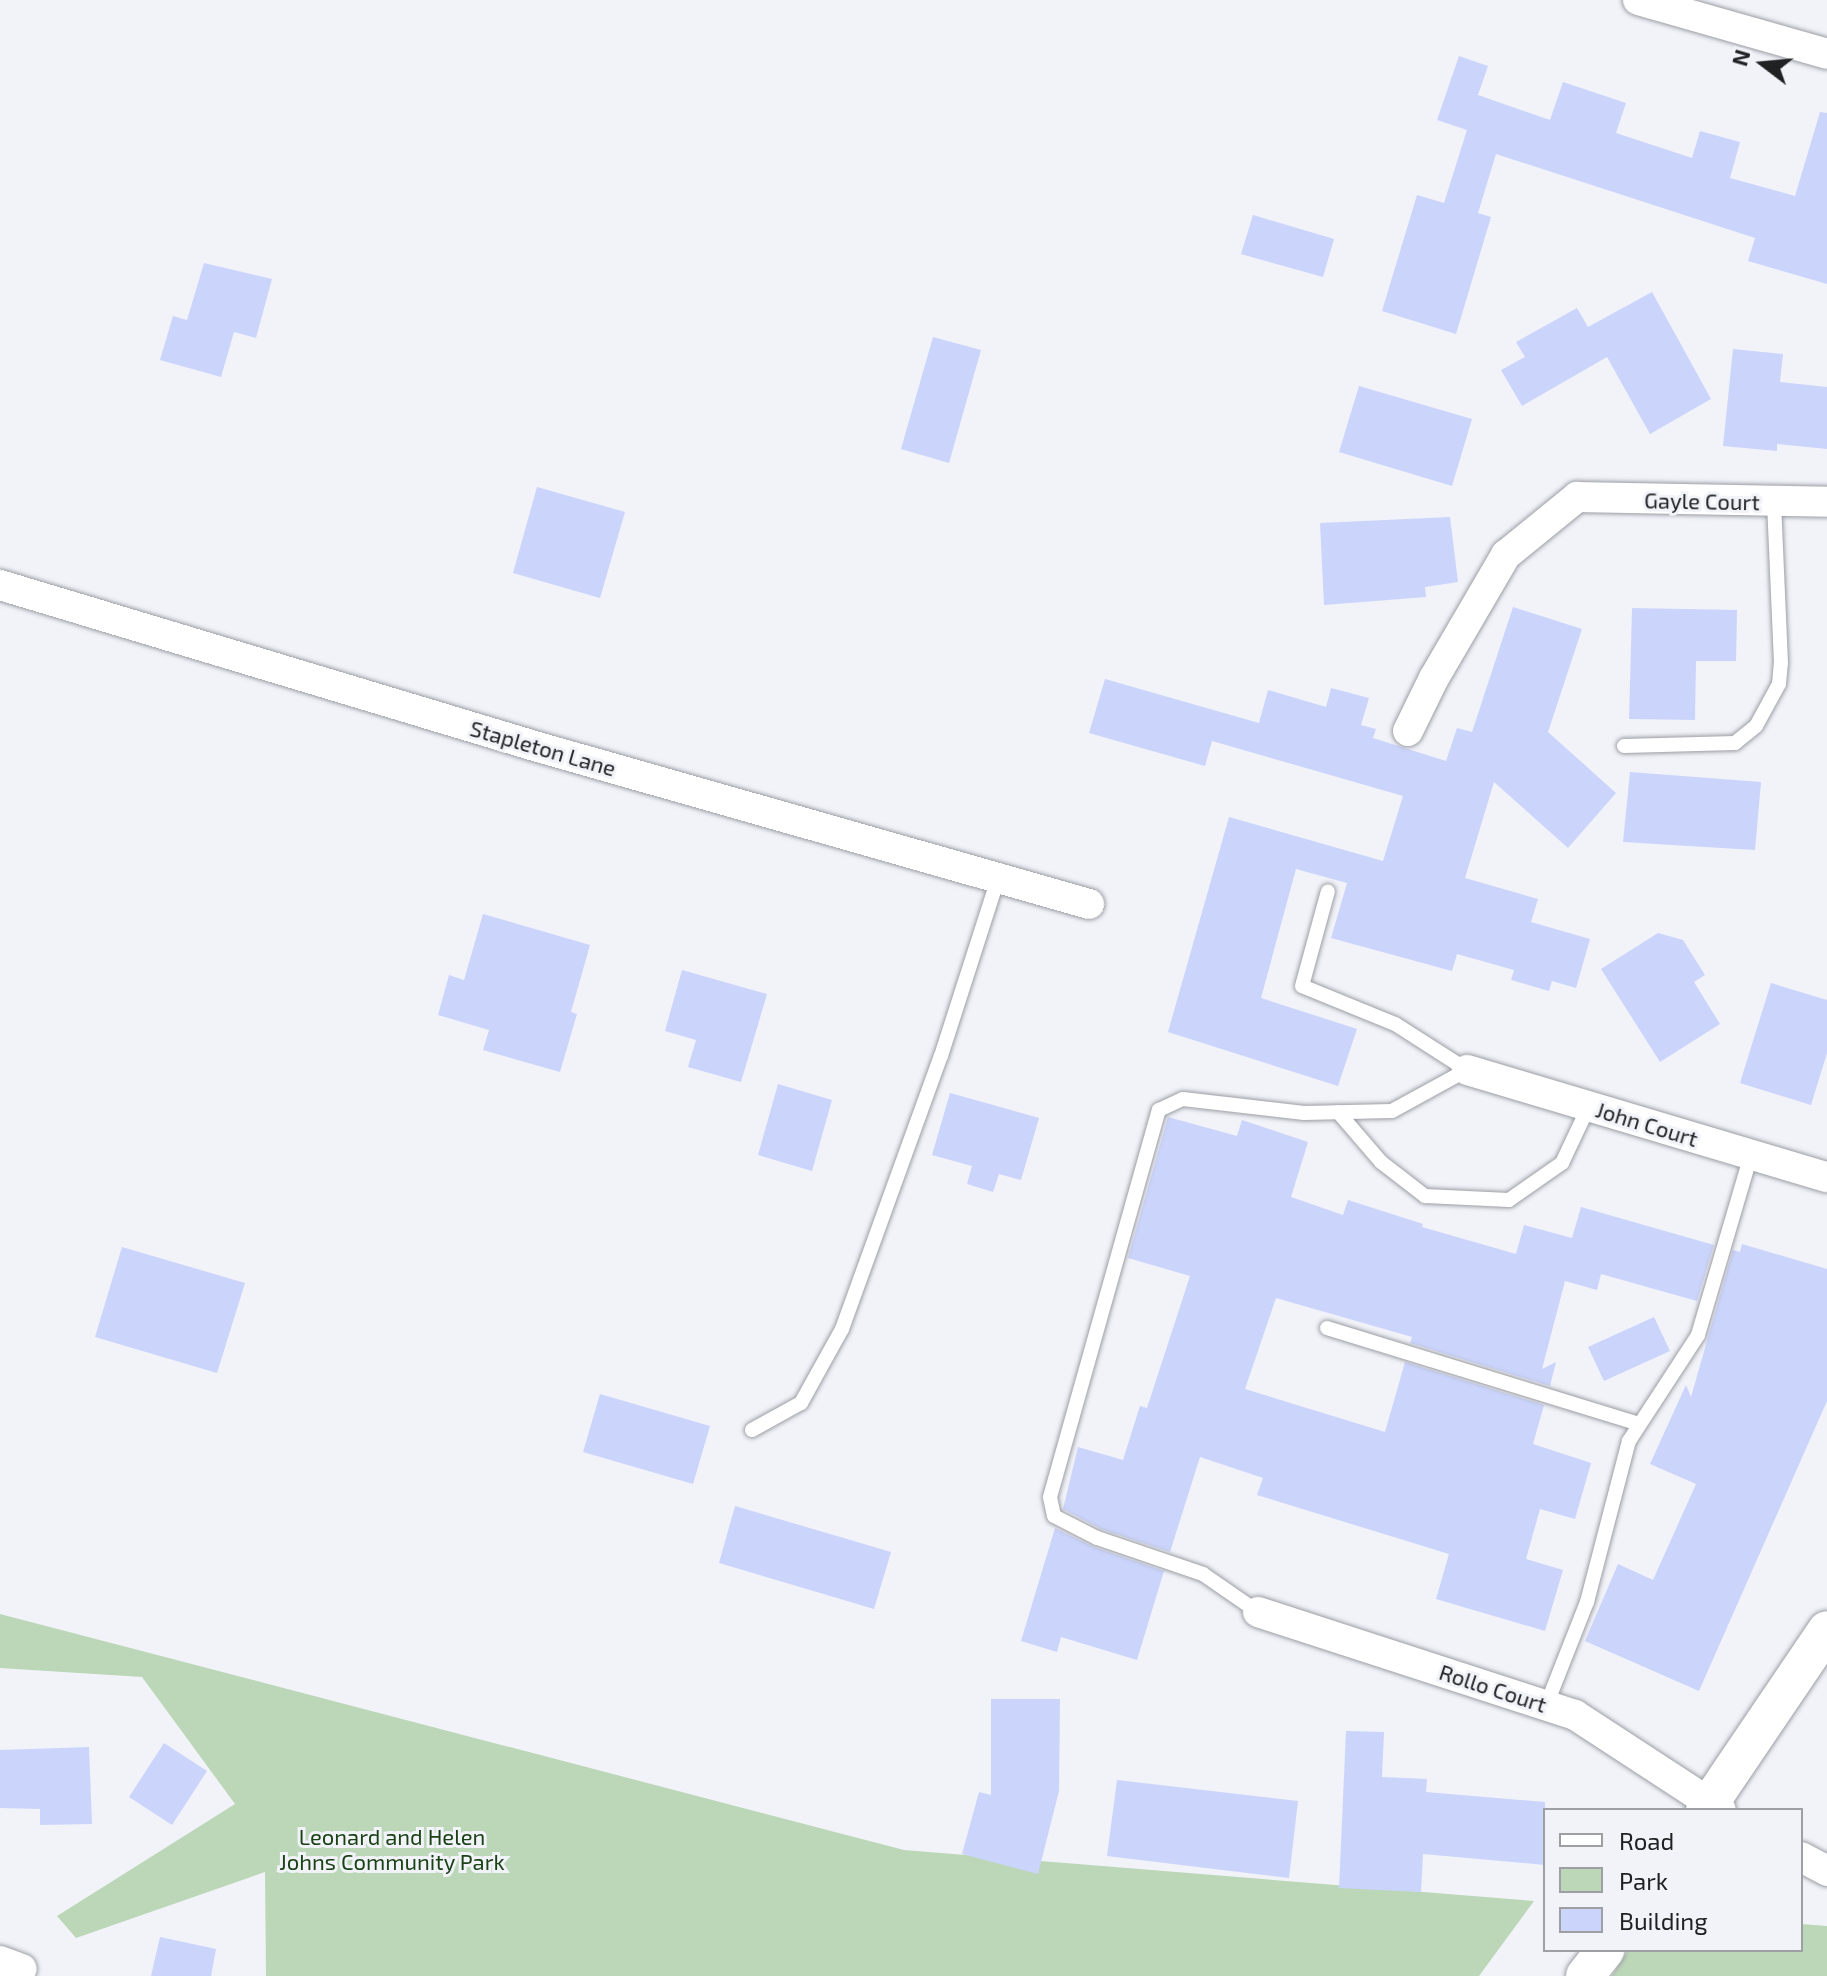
<!DOCTYPE html>
<html>
<head>
<meta charset="utf-8">
<style>
  body { margin:0 }
  #map { position:relative; width:1827px; height:1976px; overflow:hidden; background:#f1f3f9; font-family:"Exo 2",sans-serif }
  div>[style] { position:absolute }
  .green>* { inset:0; background:#bcd7b8 }
  .building>* { inset:0; background:#cbd4fb }
  .roads { filter:drop-shadow(0 0 2px #9c9ea4) drop-shadow(0 0 2px #9c9ea4) }
  .service>* { height:14px; margin:-7px; padding:0 7px; transform-origin:7px; border-radius:7px; background:#fff }
  .minor>* { height:30px; margin:-15px; padding:0 15px; transform-origin:15px; border-radius:15px; background:#fff }
  .tertiary>* { height:38px; margin:-19px; padding:0 19px; transform-origin:19px; border-radius:19px; background:#fff }
  span { translate:-50% -50%; white-space:nowrap; text-align:center; line-height:1.15; -webkit-text-stroke:6px #f1f3f9; paint-order:stroke }
  .street-label { font-size:22px; color:#202123 }
  .park-label { font-size:22px; color:#1a4215 }
  .legend { position:absolute; left:1543px; top:1808px; width:260px; height:144px; box-sizing:border-box; background:#f1f3f9; border:2px solid #9d9fa3; margin:0; padding:10px 14px; list-style:none; font-size:24px; color:#202123 }
  .legend li { display:flex; align-items:center; gap:16px; height:40px }
  .legend b { width:40px; border:2px solid #9d9fa3 }
  .north { position:absolute; left:1723px; top:24px; width:80px; height:80px; -webkit-text-stroke:6px #f1f3f9; paint-order:stroke; rotate:286deg; font-size:22px; font-weight:700; line-height:32px; text-align:center; color:#202123 }
  .north::after { content:''; display:block; margin:auto; width:28px; height:36px; background:#202123; clip-path:polygon(50% 0,100% 100%,50% 72%,0 100%) }
</style>
</head>
<body>
<div id="map">
  <div class="green">
    <i style="clip-path:polygon(0 1614px,904px 1850px,1534px 1901px,1479px 1976px,266px 1976px,265px 1872px,76px 1938px,57px 1916px,235px 1804px,142px 1677px,0 1668px)"></i>
    <i style="clip-path:polygon(1801px 1924px,1827px 1926px,1827px 1976px,1612px 1976px,1628px 1950px,1801px 1950px)"></i>
  </div>
  <div class="building">
    <i style="clip-path:polygon(1459px 56px,1488px 66px,1478px 95px,1550px 120px,1563px 82px,1626px 103px,1616px 133px,1692px 158px,1700px 131px,1740px 142px,1730px 178px,1795px 196px,1820px 112px,1827px 113px,1827px 284px,1748px 261px,1755px 238px,1496px 154px,1478px 213px,1491px 217px,1456px 334px,1382px 311px,1417px 195px,1444px 203px,1467px 130px,1437px 120px)"></i>
    <i style="clip-path:polygon(1253px 215px,1334px 239px,1323px 277px,1241px 254px)"></i>
    <i style="clip-path:polygon(204px 263px,272px 279px,256px 338px,234px 332px,221px 377px,160px 360px,173px 316px,187px 320px)"></i>
    <i style="clip-path:polygon(1652px 292px,1711px 399px,1650px 434px,1607px 357px,1522px 406px,1501px 370px,1525px 357px,1516px 342px,1577px 308px,1588px 327px)"></i>
    <i style="clip-path:polygon(933px 337px,981px 350px,949px 463px,901px 449px)"></i>
    <i style="clip-path:polygon(1733px 349px,1783px 354px,1780px 382px,1827px 387px,1827px 449px,1777px 444px,1777px 451px,1723px 446px)"></i>
    <i style="clip-path:polygon(1359px 386px,1472px 419px,1452px 486px,1339px 452px)"></i>
    <i style="clip-path:polygon(537px 487px,625px 512px,600px 598px,513px 573px)"></i>
    <i style="clip-path:polygon(1450px 517px,1458px 582px,1425px 587px,1426px 597px,1324px 605px,1320px 523px)"></i>
    <i style="clip-path:polygon(1513px 607px,1582px 629px,1548px 732px,1616px 793px,1568px 848px,1494px 782px,1465px 878px,1538px 899px,1531px 922px,1590px 939px,1576px 988px,1552px 981px,1549px 991px,1511px 980px,1514px 970px,1457px 954px,1452px 971px,1331px 938px,1347px 883px,1296px 869px,1261px 998px,1357px 1029px,1338px 1086px,1168px 1032px,1229px 817px,1383px 861px,1403px 796px,1212px 741px,1205px 766px,1089px 733px,1105px 679px,1259px 723px,1268px 690px,1326px 707px,1331px 688px,1369px 698px,1361px 725px,1376px 729px,1373px 738px,1446px 761px,1457px 728px,1472px 732px)"></i>
    <i style="clip-path:polygon(1632px 608px,1737px 610px,1736px 661px,1696px 661px,1695px 720px,1629px 719px)"></i>
    <i style="clip-path:polygon(1630px 772px,1761px 782px,1755px 850px,1623px 842px)"></i>
    <i style="clip-path:polygon(483px 914px,590px 945px,571px 1012px,577px 1014px,560px 1072px,483px 1050px,489px 1030px,438px 1015px,449px 975px,464px 980px)"></i>
    <i style="clip-path:polygon(1658px 933px,1683px 940px,1705px 975px,1694px 982px,1720px 1024px,1660px 1062px,1601px 969px)"></i>
    <i style="clip-path:polygon(682px 970px,767px 994px,741px 1082px,688px 1067px,696px 1040px,665px 1031px)"></i>
    <i style="clip-path:polygon(1771px 983px,1827px 1000px,1827px 1053px,1811px 1105px,1740px 1083px)"></i>
    <i style="clip-path:polygon(778px 1084px,832px 1100px,812px 1171px,758px 1155px)"></i>
    <i style="clip-path:polygon(950px 1093px,1039px 1118px,1021px 1180px,999px 1174px,993px 1192px,967px 1184px,972px 1166px,932px 1155px)"></i>
    <i style="clip-path:polygon(1168px 1117px,1237px 1136px,1242px 1120px,1308px 1142px,1291px 1197px,1343px 1215px,1348px 1200px,1423px 1224px,1422px 1227px,1516px 1254px,1524px 1225px,1572px 1238px,1581px 1207px,1714px 1245px,1697px 1301px,1601px 1274px,1597px 1290px,1565px 1281px,1542px 1369px,1556px 1362px,1550px 1386px,1410px 1343px,1412px 1337px,1276px 1298px,1245px 1389px,1385px 1432px,1405px 1362px,1544px 1405px,1533px 1444px,1591px 1463px,1575px 1519px,1540px 1509px,1526px 1559px,1563px 1570px,1545px 1631px,1436px 1599px,1449px 1554px,1257px 1495px,1263px 1478px,1200px 1457px,1170px 1552px,1101px 1529px,1063px 1509px,1078px 1447px,1123px 1460px,1140px 1406px,1147px 1408px,1190px 1276px,1128px 1258px)"></i>
    <i style="clip-path:polygon(1742px 1244px,1827px 1269px,1827px 1401px,1699px 1691px,1585px 1641px,1618px 1564px,1653px 1580px,1696px 1484px,1650px 1464px,1686px 1385px,1691px 1397px,1733px 1250px,1740px 1252px)"></i>
    <i style="clip-path:polygon(122px 1247px,245px 1283px,217px 1373px,95px 1337px)"></i>
    <i style="clip-path:polygon(1654px 1317px,1670px 1351px,1604px 1381px,1588px 1347px)"></i>
    <i style="clip-path:polygon(600px 1394px,710px 1426px,693px 1484px,583px 1452px)"></i>
    <i style="clip-path:polygon(735px 1506px,891px 1552px,874px 1609px,719px 1563px)"></i>
    <i style="clip-path:polygon(1055px 1528px,1094px 1547px,1164px 1571px,1137px 1660px,1061px 1637px,1057px 1652px,1021px 1641px)"></i>
    <i style="clip-path:polygon(991px 1699px,1060px 1699px,1059px 1791px,1038px 1874px,962px 1854px,979px 1792px,991px 1795px)"></i>
    <i style="clip-path:polygon(1346px 1731px,1384px 1732px,1382px 1777px,1427px 1779px,1426px 1792px,1545px 1802px,1545px 1865px,1423px 1854px,1421px 1892px,1339px 1888px)"></i>
    <i style="clip-path:polygon(164px 1743px,207px 1771px,172px 1825px,129px 1797px)"></i>
    <i style="clip-path:polygon(89px 1747px,92px 1824px,40px 1825px,40px 1809px,0 1808px,0 1750px)"></i>
    <i style="clip-path:polygon(1117px 1780px,1298px 1801px,1289px 1878px,1107px 1856px)"></i>
    <i style="clip-path:polygon(160px 1937px,216px 1949px,211px 1976px,151px 1976px)"></i>
  </div>
  <div class="roads">
    <div class="service">
      <i style="left:1624px;top:746px;width:111px;rotate:-1.5deg"></i>
      <i style="left:1735px;top:743px;width:27px;rotate:-39deg"></i>
      <i style="left:1756px;top:726px;width:48px;rotate:-61.3deg"></i>
      <i style="left:1779px;top:684px;width:21px;rotate:-85deg"></i>
      <i style="left:1781px;top:663px;width:161px;rotate:-92.5deg"></i>
      <i style="left:1338px;top:1112px;width:66px;rotate:49.3deg"></i>
      <i style="left:1381px;top:1162px;width:56px;rotate:37.7deg"></i>
      <i style="left:1425px;top:1196px;width:84px;rotate:2.7deg"></i>
      <i style="left:1509px;top:1200px;width:65px;rotate:-34.9deg"></i>
      <i style="left:1562px;top:1163px;width:63px;rotate:-64.7deg"></i>
      <i style="left:1327px;top:1328px;width:326px;rotate:17.1deg"></i>
      <i style="left:752px;top:1430px;width:56px;rotate:-28.9deg"></i>
      <i style="left:801px;top:1403px;width:85px;rotate:-61deg"></i>
      <i style="left:842px;top:1329px;width:290px;rotate:-70.1deg"></i>
      <i style="left:941px;top:1056px;width:187px;rotate:-72.2deg"></i>
      <i style="left:1258px;top:1612px;width:67px;rotate:-145.4deg"></i>
      <i style="left:1203px;top:1574px;width:112px;rotate:-161.2deg"></i>
      <i style="left:1097px;top:1538px;width:48px;rotate:-152.9deg"></i>
      <i style="left:1054px;top:1516px;width:19px;rotate:-102deg"></i>
      <i style="left:1050px;top:1497px;width:402px;rotate:-74.3deg"></i>
      <i style="left:1159px;top:1110px;width:26px;rotate:-25deg"></i>
      <i style="left:1183px;top:1099px;width:122px;rotate:6.6deg"></i>
      <i style="left:1304px;top:1113px;width:88px;rotate:-1.3deg"></i>
      <i style="left:1392px;top:1111px;width:85px;rotate:-28.7deg"></i>
      <i style="left:1467px;top:1070px;width:85px;rotate:-147.4deg"></i>
      <i style="left:1395px;top:1024px;width:100px;rotate:-157.8deg"></i>
      <i style="left:1302px;top:986px;width:98px;rotate:-74.7deg"></i>
      <i style="left:1546px;top:1706px;width:112px;rotate:-68.5deg"></i>
      <i style="left:1587px;top:1602px;width:166px;rotate:-75.4deg"></i>
      <i style="left:1629px;top:1441px;width:126px;rotate:-56.9deg"></i>
      <i style="left:1698px;top:1335px;width:188px;rotate:-73.6deg"></i>
    </div>
    <div class="minor">
      <i style="left:1638px;top:0;width:197px;rotate:15.9deg"></i>
      <i style="left:0;top:585px;width:562px;rotate:16.76deg"></i>
      <i style="left:538px;top:747px;width:573px;rotate:15.9deg"></i>
      <i style="left:1408px;top:731px;width:59px;rotate:-63.9deg"></i>
      <i style="left:1434px;top:678px;width:143px;rotate:-59.7deg"></i>
      <i style="left:1506px;top:555px;width:92px;rotate:-39.2deg"></i>
      <i style="left:1577px;top:497px;width:250px;rotate:1.1deg"></i>
      <i style="left:1467px;top:1070px;width:376px;rotate:16.6deg"></i>
      <i style="left:1258px;top:1612px;width:333px;rotate:18deg"></i>
      <i style="left:1575px;top:1715px;width:174px;rotate:33.1deg"></i>
      <i style="left:1801px;top:1857px;width:30px;rotate:28deg"></i>
      <i style="left:0;top:1961px;width:23px;rotate:20deg"></i>
    </div>
    <div class="tertiary">
      <i style="left:1705px;top:1810px;width:217px;rotate:-55.9deg"></i>
      <i style="left:1585px;top:1976px;width:33px;rotate:-52deg"></i>
    </div>
  </div>
  <div class="street-label">
    <span style="left:1702px;top:501px;rotate:1deg">Gayle Court</span>
    <span style="left:543px;top:748px;rotate:16deg">Stapleton Lane</span>
    <span style="left:1647px;top:1124px;rotate:17deg">John Court</span>
    <span style="left:1493px;top:1688px;rotate:18deg">Rollo Court</span>
  </div>
  <div class="park-label">
    <span style="left:392px;top:1849px">Leonard and Helen<br>Johns Community Park</span>
  </div>
  <ul class="legend">
  <li><b style="height:10px;background:#fff"></b>Road</li>
  <li><b style="height:22px;background:#bcd7b8"></b>Park</li>
  <li><b style="height:22px;background:#cbd4fb"></b>Building</li>
  </ul>
  <div class="north">N</div>
</div>
</body>
</html>
